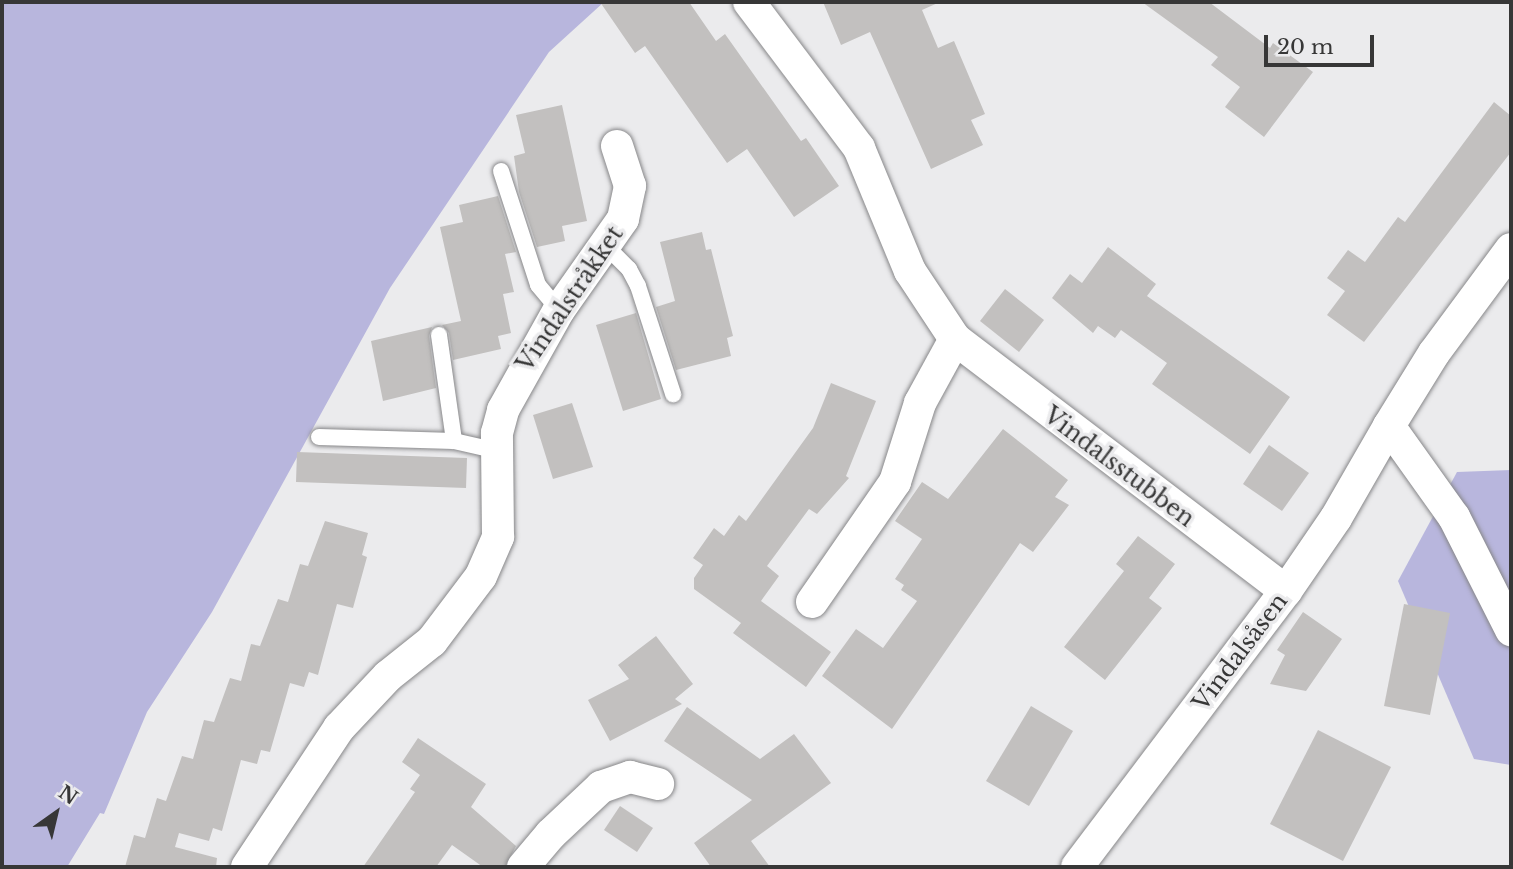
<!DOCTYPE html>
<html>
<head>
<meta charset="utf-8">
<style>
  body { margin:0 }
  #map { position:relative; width:1513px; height:869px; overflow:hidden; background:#ebebed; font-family:"Libre Baskerville",serif }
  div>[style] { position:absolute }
  .green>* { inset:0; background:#b8b6dd }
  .building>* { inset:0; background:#c2c0bf }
  .roads { filter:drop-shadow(0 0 2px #878789) drop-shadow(0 0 2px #878789) }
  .lane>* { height:16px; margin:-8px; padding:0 8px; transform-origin:8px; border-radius:8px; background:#fff }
  .street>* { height:32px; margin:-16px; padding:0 16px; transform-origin:16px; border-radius:16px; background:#fff }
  span { translate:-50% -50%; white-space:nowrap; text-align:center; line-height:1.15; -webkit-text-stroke:7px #ebebed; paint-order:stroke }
  .street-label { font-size:23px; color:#373737 }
  .frame { position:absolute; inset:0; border:4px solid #373737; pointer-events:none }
  .north { position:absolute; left:21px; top:778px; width:70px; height:70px; -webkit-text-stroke:5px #ebebed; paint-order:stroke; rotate:34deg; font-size:19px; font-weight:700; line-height:28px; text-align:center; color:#373737 }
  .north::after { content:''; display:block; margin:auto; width:24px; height:32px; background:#373737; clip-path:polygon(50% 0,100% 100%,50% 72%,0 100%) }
  .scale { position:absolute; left:1264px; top:35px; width:110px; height:32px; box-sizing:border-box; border:4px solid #373737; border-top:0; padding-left:9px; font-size:21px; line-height:24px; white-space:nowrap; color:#373737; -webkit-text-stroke:5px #ebebed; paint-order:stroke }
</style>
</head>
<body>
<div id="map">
  <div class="green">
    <i style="clip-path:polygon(2px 2px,604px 2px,549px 52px,390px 288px,212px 612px,147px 712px,104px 814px,100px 813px,67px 867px,2px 867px)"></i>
    <i style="clip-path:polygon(1511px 470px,1511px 765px,1474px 759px,1398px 581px,1457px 472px)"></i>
  </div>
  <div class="building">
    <i style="clip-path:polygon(600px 2px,689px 2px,716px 41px,725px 34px,801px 141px,806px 138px,839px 186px,794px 217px,747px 149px,727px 163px,645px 46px,635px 53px)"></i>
    <i style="clip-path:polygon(823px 2px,940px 2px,922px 10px,938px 48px,954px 41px,985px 114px,971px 120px,983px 145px,931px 169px,870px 32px,841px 45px)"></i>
    <i style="clip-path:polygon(1142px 2px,1209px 2px,1270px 48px,1273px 43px,1313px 72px,1264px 137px,1225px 107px,1240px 87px,1211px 65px,1218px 57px)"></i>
    <i style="clip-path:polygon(1494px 102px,1511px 116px,1511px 152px,1364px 342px,1327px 315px,1345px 291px,1327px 278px,1348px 250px,1365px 262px,1398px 217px,1405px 222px)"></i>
    <i style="clip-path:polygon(562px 105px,587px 221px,562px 226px,565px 241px,537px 247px,519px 192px,514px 156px,525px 153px,516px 115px)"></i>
    <i style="clip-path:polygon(498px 196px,516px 252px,505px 254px,514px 292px,503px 294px,511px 333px,498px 336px,501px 349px,453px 360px,449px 333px,442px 325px,461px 321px,440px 227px,463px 222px,459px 205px)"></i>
    <i style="clip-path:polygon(702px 232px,706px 250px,711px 249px,733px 336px,727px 338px,731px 356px,676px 370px,656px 307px,675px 301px,660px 242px)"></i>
    <i style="clip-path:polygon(1108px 247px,1156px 284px,1147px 296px,1290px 397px,1250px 454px,1152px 384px,1167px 363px,1121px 330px,1115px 338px,1098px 326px,1093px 333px,1052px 298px,1070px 274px,1082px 283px)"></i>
    <i style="clip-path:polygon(1005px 289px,1044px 320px,1019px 352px,980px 321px)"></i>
    <i style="clip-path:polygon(636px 313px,661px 399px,623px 411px,596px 325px)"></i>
    <i style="clip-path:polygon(432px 327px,429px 336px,436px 388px,383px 401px,371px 341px)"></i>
    <i style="clip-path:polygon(831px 383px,876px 401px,846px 476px,849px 478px,817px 514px,809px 509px,767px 566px,779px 576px,761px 601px,831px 652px,806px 687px,733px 633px,741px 623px,694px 589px,694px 578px,703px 565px,693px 558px,714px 528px,724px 536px,739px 515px,746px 521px,813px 428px)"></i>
    <i style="clip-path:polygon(572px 403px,593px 467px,553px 479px,533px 415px)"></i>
    <i style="clip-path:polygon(1003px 429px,1068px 480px,1055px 497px,1069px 505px,1033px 552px,1020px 543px,892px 729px,822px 676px,856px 629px,883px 648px,917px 601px,901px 590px,904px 585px,895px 579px,922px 539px,895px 521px,922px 482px,948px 499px)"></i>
    <i style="clip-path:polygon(1269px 445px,1309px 473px,1282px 511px,1243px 484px)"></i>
    <i style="clip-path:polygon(297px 452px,467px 458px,466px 488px,296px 482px)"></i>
    <i style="clip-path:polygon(325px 521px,368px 533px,362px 555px,367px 557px,353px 608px,337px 604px,318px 675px,309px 672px,304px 687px,290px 683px,270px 752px,261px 750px,257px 764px,241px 760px,222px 831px,213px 828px,209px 841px,179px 833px,175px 847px,217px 858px,216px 867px,125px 867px,134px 835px,145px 838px,157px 798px,166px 801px,182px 756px,193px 759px,204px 720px,214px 722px,230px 678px,241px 681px,251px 644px,260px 646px,278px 599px,288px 602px,300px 564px,308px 566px)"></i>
    <i style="clip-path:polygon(1138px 536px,1175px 564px,1149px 598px,1162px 608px,1105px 680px,1064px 647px,1124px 571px,1116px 564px)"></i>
    <i style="clip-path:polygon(1404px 604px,1450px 613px,1430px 715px,1384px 706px)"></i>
    <i style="clip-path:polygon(1303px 612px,1342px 639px,1306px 691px,1270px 684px,1285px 655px,1277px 650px)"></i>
    <i style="clip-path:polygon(656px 636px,693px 684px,675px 699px,682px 704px,610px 741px,588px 700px,629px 679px,618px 665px)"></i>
    <i style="clip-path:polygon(1031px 706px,1073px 731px,1029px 806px,986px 781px)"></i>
    <i style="clip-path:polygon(687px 707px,760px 759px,794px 734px,831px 783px,751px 841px,770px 867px,711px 867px,694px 843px,752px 800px,664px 741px)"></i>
    <i style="clip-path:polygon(1318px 730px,1391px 767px,1343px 861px,1270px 824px)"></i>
    <i style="clip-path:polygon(418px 738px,486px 784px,471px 807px,516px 846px,505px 867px,483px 867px,452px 845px,436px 867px,363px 867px,415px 792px,410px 789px,420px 775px,402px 762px)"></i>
    <i style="clip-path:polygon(620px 806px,653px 828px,637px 852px,604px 830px)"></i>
  </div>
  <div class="roads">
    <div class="lane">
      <i style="left:501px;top:171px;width:120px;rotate:72deg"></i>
      <i style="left:538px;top:285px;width:33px;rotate:50deg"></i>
      <i style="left:606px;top:246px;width:33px;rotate:45deg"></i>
      <i style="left:629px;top:269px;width:19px;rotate:62deg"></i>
      <i style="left:638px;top:286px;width:114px;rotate:72deg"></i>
      <i style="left:439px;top:335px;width:107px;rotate:81.9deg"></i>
      <i style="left:319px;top:437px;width:135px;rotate:1.7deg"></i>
      <i style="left:454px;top:441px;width:45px;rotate:12.8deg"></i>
    </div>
    <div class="street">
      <i style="left:749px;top:2px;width:183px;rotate:53deg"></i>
      <i style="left:859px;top:148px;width:133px;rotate:67.5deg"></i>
      <i style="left:910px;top:271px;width:82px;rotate:56.5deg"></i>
      <i style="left:955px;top:339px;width:416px;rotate:37.3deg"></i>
      <i style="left:1511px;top:249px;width:129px;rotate:126.5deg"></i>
      <i style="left:1434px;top:353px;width:86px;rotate:121.7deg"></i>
      <i style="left:1389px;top:426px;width:112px;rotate:54.5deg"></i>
      <i style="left:1454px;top:517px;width:127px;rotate:63.2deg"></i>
      <i style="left:812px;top:602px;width:146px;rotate:-55.3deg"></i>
      <i style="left:895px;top:482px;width:83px;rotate:-72.4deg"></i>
      <i style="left:920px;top:403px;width:73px;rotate:-61.3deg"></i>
      <i style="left:247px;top:867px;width:167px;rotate:-56.5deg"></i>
      <i style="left:339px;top:728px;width:71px;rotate:-46.7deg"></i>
      <i style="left:388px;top:676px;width:56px;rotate:-38.5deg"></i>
      <i style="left:432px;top:641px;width:81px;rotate:-53deg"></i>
      <i style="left:481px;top:576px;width:43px;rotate:-66.4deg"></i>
      <i style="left:498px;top:537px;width:104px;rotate:-90.6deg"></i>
      <i style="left:497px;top:433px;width:24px;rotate:-75deg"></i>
      <i style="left:503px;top:410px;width:115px;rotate:-60.8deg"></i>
      <i style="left:559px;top:310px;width:111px;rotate:-54.9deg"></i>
      <i style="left:623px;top:219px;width:34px;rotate:-78deg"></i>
      <i style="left:630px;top:186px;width:42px;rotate:-108deg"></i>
      <i style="left:523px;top:867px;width:43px;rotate:-49.7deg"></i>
      <i style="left:551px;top:834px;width:69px;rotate:-43.2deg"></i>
      <i style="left:601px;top:787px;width:31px;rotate:-19deg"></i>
      <i style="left:630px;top:777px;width:29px;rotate:14deg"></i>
      <i style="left:1077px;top:867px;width:346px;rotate:-52.9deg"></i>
      <i style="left:1286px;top:591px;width:88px;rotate:-55.6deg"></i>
      <i style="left:1336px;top:518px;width:106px;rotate:-60.1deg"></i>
    </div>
  </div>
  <div class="street-label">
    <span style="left:570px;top:299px;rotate:-56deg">Vindalstråkket</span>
    <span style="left:1119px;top:467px;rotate:37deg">Vindalsstubben</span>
    <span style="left:1240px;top:652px;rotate:-53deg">Vindalsåsen</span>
  </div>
  <div class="frame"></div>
  <div class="north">N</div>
  <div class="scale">20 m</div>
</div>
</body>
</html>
